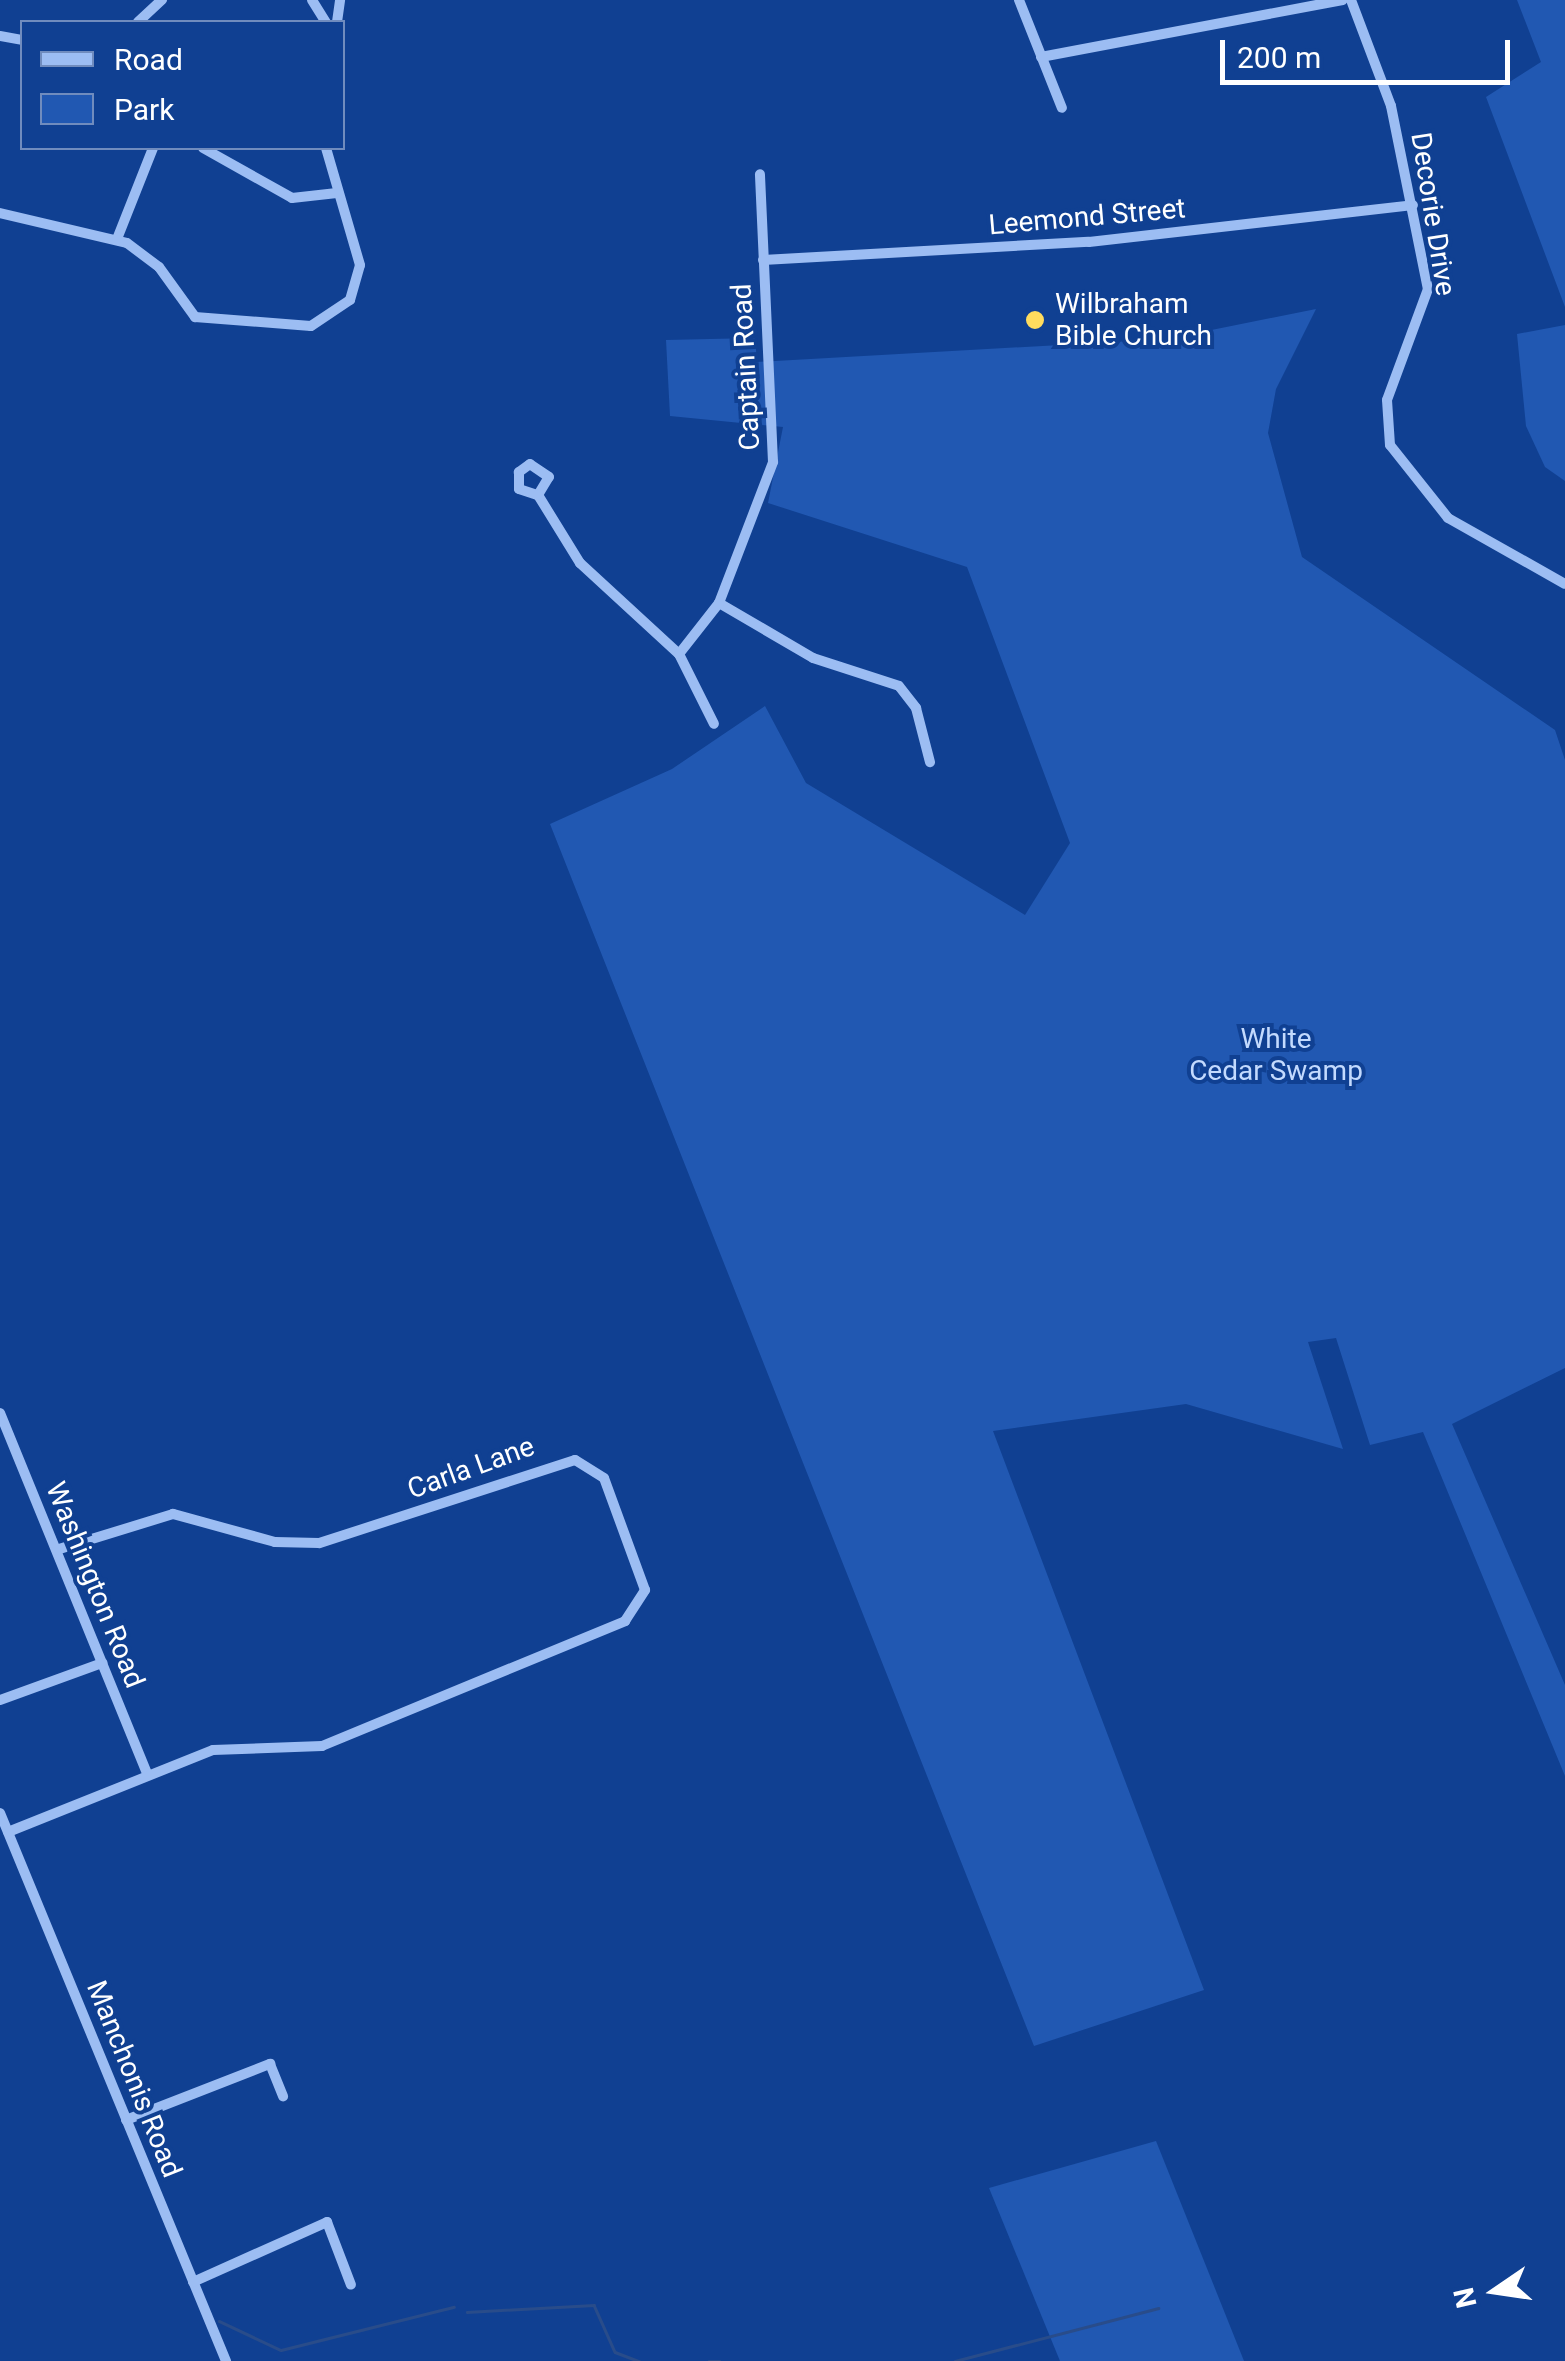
<!DOCTYPE html>
<html>
<head>
<meta charset="utf-8">
<style>
  body { margin:0 }
  #map { position:relative; width:1565px; height:2361px; overflow:hidden; background:#104092; font-family:Roboto,sans-serif }
  div>[style] { position:absolute }
  .green>* { inset:0; background:#2158b2 }
  .stream>* { height:2.5px; margin:-1.25px; padding:0 1.25px; transform-origin:1.25px; border-radius:1.25px; background:#294c8a }
  .minor>* { height:10px; margin:-5px; padding:0 5px; transform-origin:5px; border-radius:5px; background:#9cbdf3 }
  .dots>* { width:28px; height:28px; translate:-50% -50%; box-sizing:border-box; border:5px solid #104092; border-radius:50% }
  span { translate:-50% -50%; white-space:nowrap; text-align:center; line-height:1.15; -webkit-text-stroke:8px #104092; paint-order:stroke }
  .street-label { font-size:28px; color:#fff }
  .poi-label { font-size:28px; color:#fff }
  .left { translate:0 -50%; text-align:left }
  .park-label { font-size:28px; color:#c3dafe }
  .legend { position:absolute; left:20px; top:20px; width:325px; height:130px; box-sizing:border-box; background:#104092; border:2px solid #708cbe; margin:0; padding:12px 18px; list-style:none; font-size:30px; color:#fff }
  .legend li { display:flex; align-items:center; gap:20px; height:50px }
  .legend b { width:50px; border:2px solid #708cbe }
  .north { position:absolute; left:1445px; top:2241px; width:100px; height:100px; -webkit-text-stroke:8px #104092; paint-order:stroke; rotate:257deg; font-size:28px; font-weight:700; line-height:40px; text-align:center; color:#fff }
  .north::after { content:''; display:block; margin:auto; width:35px; height:45px; background:#fff; clip-path:polygon(50% 0,100% 100%,50% 72%,0 100%) }
  .scale { position:absolute; left:1220px; top:40px; width:290px; height:45px; box-sizing:border-box; border:5px solid #fff; border-top:0; padding-left:12px; font-size:30px; line-height:35px; white-space:nowrap; color:#fff; -webkit-text-stroke:8px #104092; paint-order:stroke }
</style>
</head>
<body>
<div id="map">
  <div class="green">
    <i style="clip-path:polygon(1517px 0,1565px 0,1565px 307px,1486px 97px,1541px 62px)"></i>
    <i style="clip-path:polygon(1316px 309px,1276px 389px,1268px 433px,1302px 557px,1555px 730px,1565px 760px,1565px 1368px,1452px 1424px,1565px 1685px,1565px 1776px,1423px 1432px,1370px 1445px,1336px 1338px,1308px 1342px,1343px 1449px,1186px 1404px,993px 1431px,1204px 1990px,1034px 2046px,550px 824px,672px 769px,765px 706px,806px 783px,1025px 915px,1070px 843px,967px 567px,768px 503px,783px 427px,670px 416px,666px 340px,755px 338px,757px 362px,1167px 339px)"></i>
    <i style="clip-path:polygon(1565px 325px,1565px 481px,1545px 467px,1526px 426px,1517px 334px)"></i>
    <i style="clip-path:polygon(1156px 2141px,1244px 2361px,1060px 2361px,989px 2188px)"></i>
  </div>
  <div class="stream">
    <i style="left:467px;top:2312px;width:127px;rotate:-3.2deg"></i>
    <i style="left:594px;top:2305px;width:51px;rotate:65.9deg"></i>
    <i style="left:615px;top:2352px;width:26px;rotate:21deg"></i>
    <i style="left:219px;top:2321px;width:68px;rotate:25.1deg"></i>
    <i style="left:281px;top:2350px;width:178px;rotate:-14deg"></i>
    <i style="left:709px;top:2361px;width:11px"></i>
    <i style="left:955px;top:2361px;width:210px;rotate:-14.6deg"></i>
  </div>
  <div class="minor">
    <i style="left:312px;top:0;width:26px;rotate:58deg"></i>
    <i style="left:1019px;top:0;width:116px;rotate:68.3deg"></i>
    <i style="left:1351px;top:0;width:113px;rotate:69.3deg"></i>
    <i style="left:1391px;top:106px;width:187px;rotate:78.6deg"></i>
    <i style="left:1428px;top:289px;width:118px;rotate:110.3deg"></i>
    <i style="left:1387px;top:400px;width:45px;rotate:86.2deg"></i>
    <i style="left:1390px;top:445px;width:93px;rotate:51.5deg"></i>
    <i style="left:1448px;top:518px;width:134px;rotate:29.4deg"></i>
    <i style="left:138px;top:22px;width:33px;rotate:-43deg"></i>
    <i style="left:337px;top:22px;width:22px;rotate:-82deg"></i>
    <i style="left:0;top:36px;width:22px;rotate:10deg"></i>
    <i style="left:1041px;top:57px;width:307px;rotate:-10.7deg"></i>
    <i style="left:203px;top:148px;width:102px;rotate:29.3deg"></i>
    <i style="left:292px;top:198px;width:45px;rotate:-6.3deg"></i>
    <i style="left:0;top:213px;width:130px;rotate:13.3deg"></i>
    <i style="left:127px;top:243px;width:40px;rotate:37deg"></i>
    <i style="left:159px;top:267px;width:62px;rotate:54.2deg"></i>
    <i style="left:195px;top:317px;width:116px;rotate:4.4deg"></i>
    <i style="left:311px;top:326px;width:47px;rotate:-33.7deg"></i>
    <i style="left:350px;top:300px;width:36px;rotate:-74deg"></i>
    <i style="left:360px;top:265px;width:122px;rotate:-106.2deg"></i>
    <i style="left:117px;top:239px;width:98px;rotate:-68.4deg"></i>
    <i style="left:763px;top:260px;width:326px;rotate:-3.2deg"></i>
    <i style="left:1089px;top:242px;width:326px;rotate:-6.5deg"></i>
    <i style="left:538px;top:495px;width:21px;rotate:-59deg"></i>
    <i style="left:549px;top:477px;width:23px;rotate:-146deg"></i>
    <i style="left:530px;top:464px;width:14px;rotate:144deg"></i>
    <i style="left:519px;top:472px;width:17px;rotate:90deg"></i>
    <i style="left:519px;top:489px;width:20px;rotate:18deg"></i>
    <i style="left:538px;top:495px;width:80px;rotate:58.3deg"></i>
    <i style="left:580px;top:563px;width:134px;rotate:42.6deg"></i>
    <i style="left:679px;top:654px;width:78px;rotate:63.4deg"></i>
    <i style="left:719px;top:603px;width:109px;rotate:30.3deg"></i>
    <i style="left:813px;top:658px;width:90px;rotate:18deg"></i>
    <i style="left:899px;top:686px;width:28px;rotate:52deg"></i>
    <i style="left:916px;top:708px;width:56px;rotate:75.5deg"></i>
    <i style="left:679px;top:654px;width:65px;rotate:-51.9deg"></i>
    <i style="left:719px;top:603px;width:151px;rotate:-69deg"></i>
    <i style="left:773px;top:462px;width:288px;rotate:-92.6deg"></i>
    <i style="left:0;top:1413px;width:391px;rotate:67.8deg"></i>
    <i style="left:0;top:1700px;width:109px;rotate:-19.9deg"></i>
    <i style="left:0;top:1813px;width:593px;rotate:67.59deg"></i>
    <i style="left:8px;top:1832px;width:221px;rotate:-21.8deg"></i>
    <i style="left:213px;top:1750px;width:109px;rotate:-2.1deg"></i>
    <i style="left:322px;top:1746px;width:328px;rotate:-22.4deg"></i>
    <i style="left:625px;top:1621px;width:37px;rotate:-57deg"></i>
    <i style="left:645px;top:1590px;width:119px;rotate:-110.1deg"></i>
    <i style="left:604px;top:1478px;width:34px;rotate:-148deg"></i>
    <i style="left:575px;top:1460px;width:269px;rotate:162deg"></i>
    <i style="left:319px;top:1543px;width:44px;rotate:-178.7deg"></i>
    <i style="left:275px;top:1542px;width:106px;rotate:-164.6deg"></i>
    <i style="left:173px;top:1514px;width:122px;rotate:162.9deg"></i>
    <i style="left:126px;top:2120px;width:155px;rotate:-21.3deg"></i>
    <i style="left:270px;top:2064px;width:35px;rotate:68deg"></i>
    <i style="left:193px;top:2282px;width:147px;rotate:-24.1deg"></i>
    <i style="left:327px;top:2222px;width:67px;rotate:69.1deg"></i>
  </div>
  <div class="dots">
    <i style="left:1035px;top:320px;background:#ffdc5e"></i>
  </div>
  <div class="street-label">
    <span style="left:1433px;top:214px;rotate:81deg">Decorie Drive</span>
    <span style="left:1087px;top:217px;rotate:-5deg">Leemond Street</span>
    <span style="left:746px;top:367px;rotate:-93deg">Captain Road</span>
    <span style="left:471px;top:1468px;rotate:-20deg">Carla Lane</span>
    <span style="left:95px;top:1585px;rotate:68deg">Washington Road</span>
    <span style="left:134px;top:2079px;rotate:68deg">Manchonis Road</span>
  </div>
  <div class="poi-label">
    <span class="left" style="left:1055px;top:320px">Wilbraham<br>Bible Church</span>
  </div>
  <div class="park-label">
    <span style="left:1276px;top:1055px">White<br>Cedar Swamp</span>
  </div>
  <ul class="legend">
  <li><b style="height:12px;background:#9cbdf3"></b>Road</li>
  <li><b style="height:28px;background:#2158b2"></b>Park</li>
  </ul>
  <div class="north">N</div>
  <div class="scale">200 m</div>
</div>
</body>
</html>
